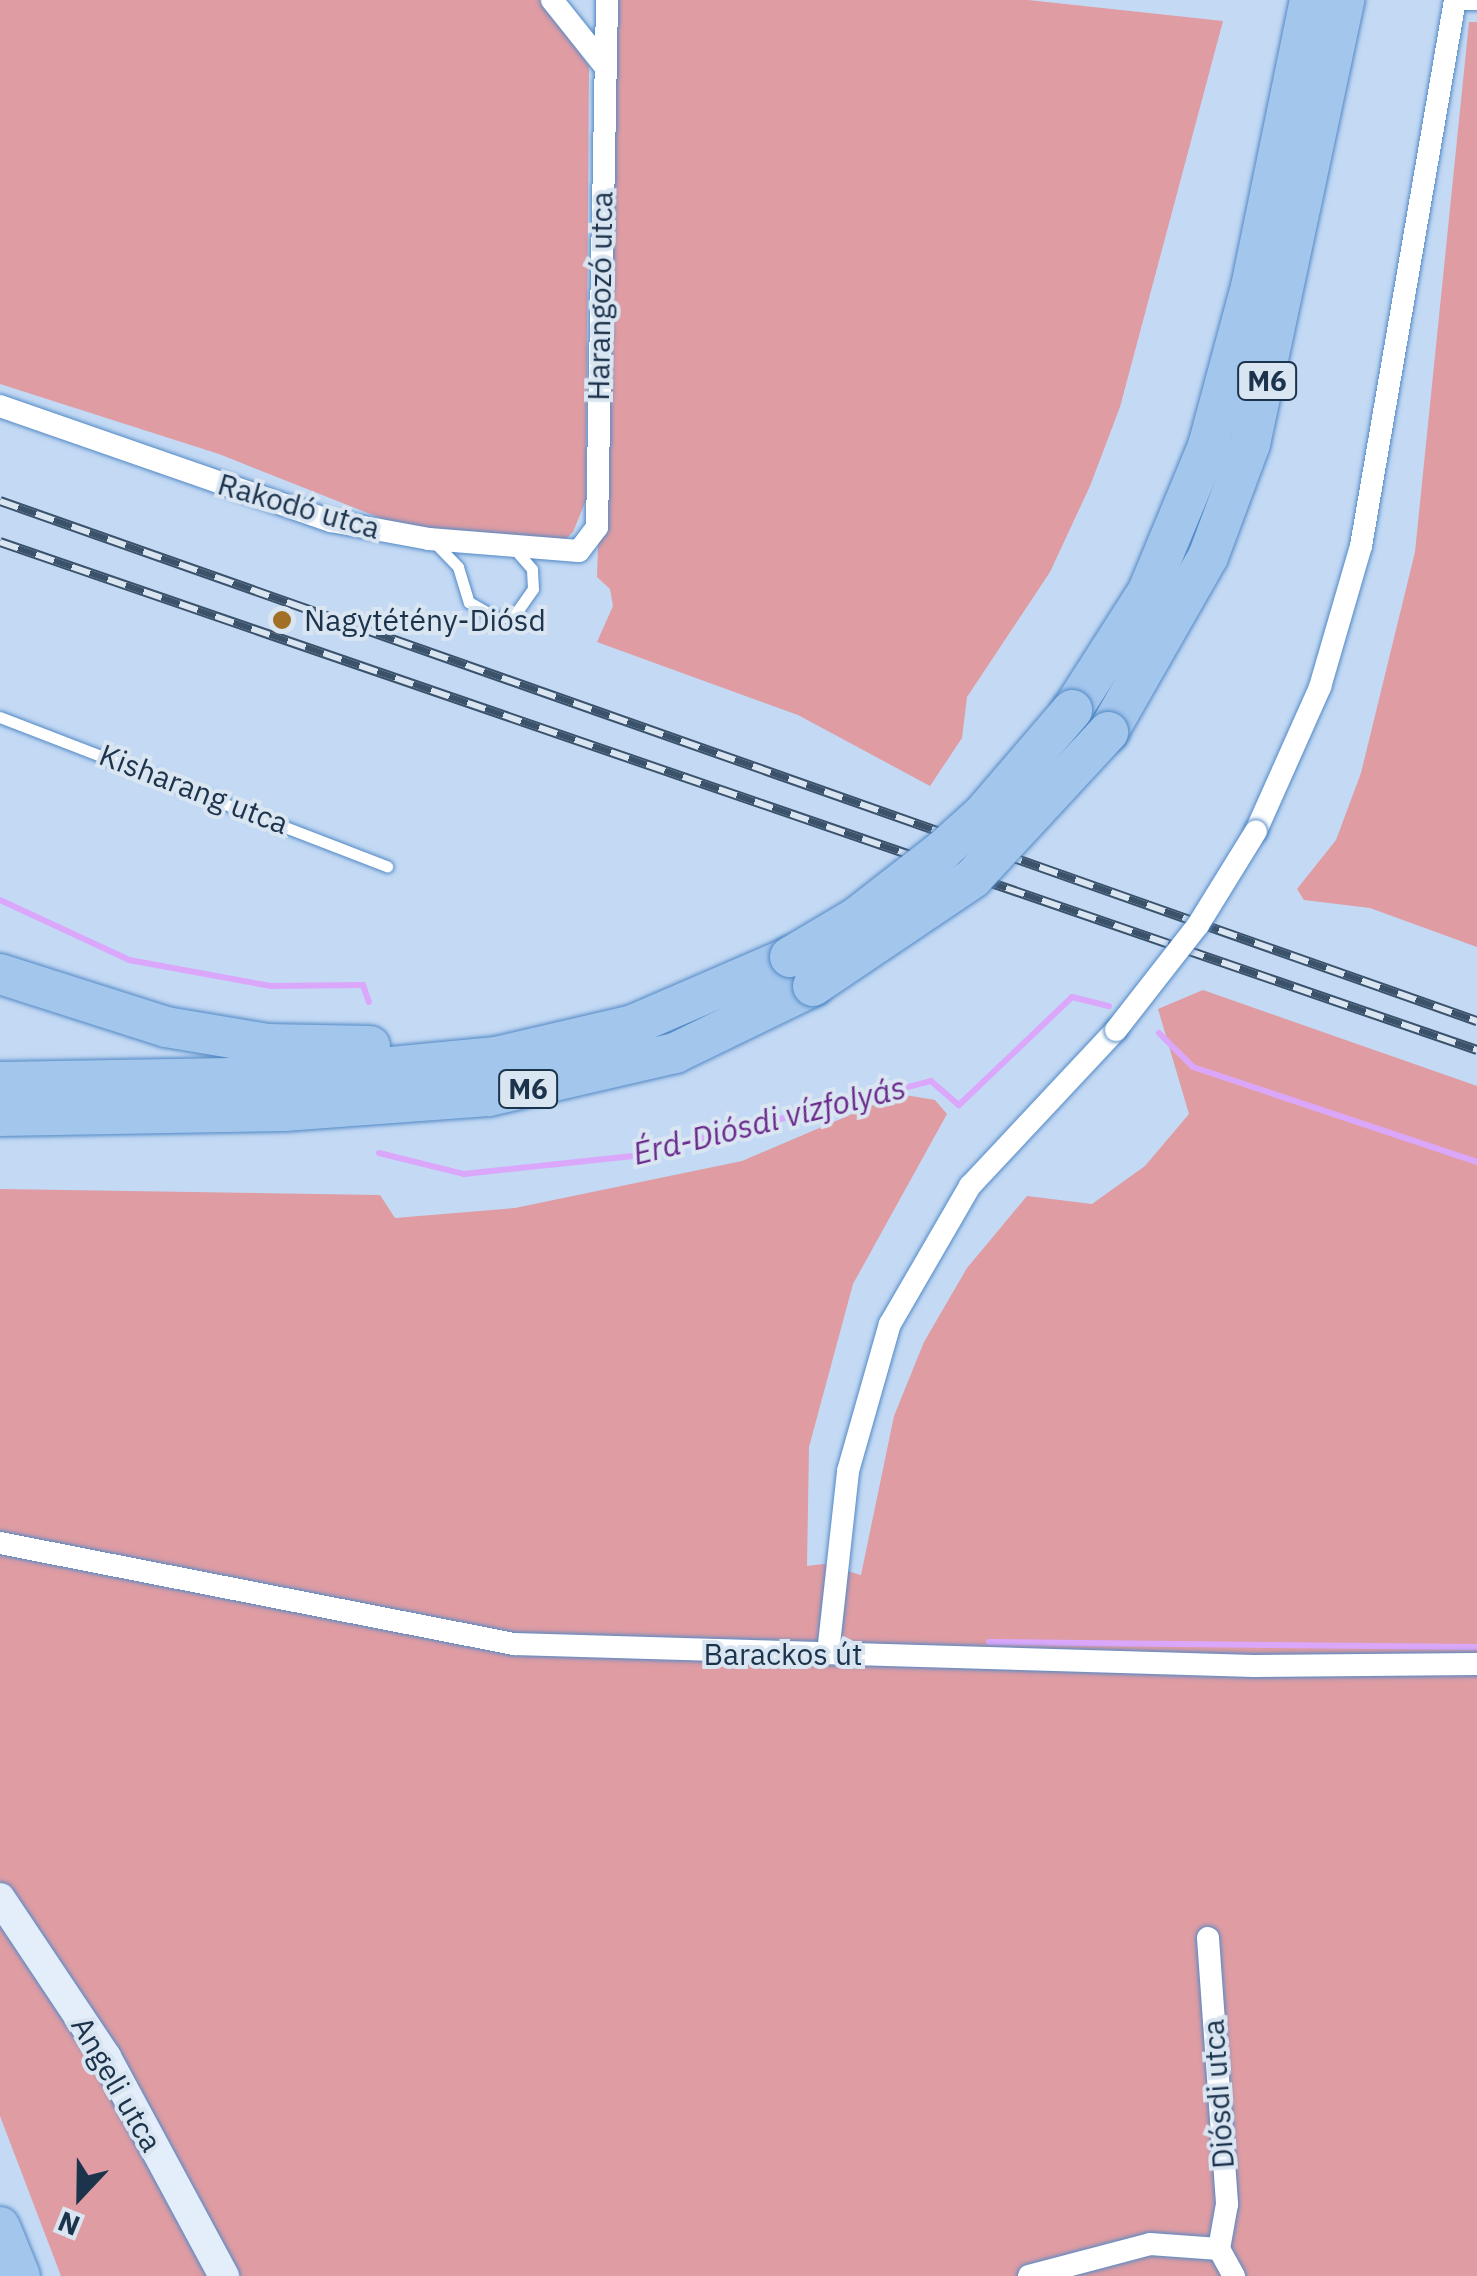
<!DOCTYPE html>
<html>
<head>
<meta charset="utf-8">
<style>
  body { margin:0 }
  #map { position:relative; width:1477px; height:2276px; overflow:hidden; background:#c3d9f4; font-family:"IBM Plex Sans",sans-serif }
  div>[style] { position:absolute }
  .green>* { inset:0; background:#df9ca3 }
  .stream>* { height:6px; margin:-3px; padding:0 3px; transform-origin:3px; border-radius:3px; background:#dba7fb }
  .roads { filter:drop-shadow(0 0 2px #5289c5) drop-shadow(0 0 2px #5289c5) }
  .lane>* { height:11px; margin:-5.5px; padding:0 5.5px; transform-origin:5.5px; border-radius:5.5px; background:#fff }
  .street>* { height:22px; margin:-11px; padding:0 11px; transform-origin:11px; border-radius:11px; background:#fff }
  .secondary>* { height:30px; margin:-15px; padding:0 15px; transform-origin:15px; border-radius:15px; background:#e3eefa }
  .highway>* { height:40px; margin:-20px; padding:0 20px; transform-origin:20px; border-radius:20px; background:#a3c6ed }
  .rail>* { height:10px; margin-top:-5px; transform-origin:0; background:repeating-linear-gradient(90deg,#dae5f2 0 19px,#3b526b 0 38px); box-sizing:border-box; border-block:2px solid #3b526b }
  .bridges { filter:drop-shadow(0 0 2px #5289c5) drop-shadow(0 0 2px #5289c5) }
  .street-bridge>* { height:22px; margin:-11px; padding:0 11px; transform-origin:11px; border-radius:11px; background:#fff }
  .highway-bridge>* { height:40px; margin:-20px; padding:0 20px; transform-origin:20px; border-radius:20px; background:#a3c6ed }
  .dots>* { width:28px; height:28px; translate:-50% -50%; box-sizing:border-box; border:5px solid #dae5f2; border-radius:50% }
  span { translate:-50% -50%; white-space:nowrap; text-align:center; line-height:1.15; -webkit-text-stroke:8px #dae5f2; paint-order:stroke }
  .shield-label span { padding:2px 8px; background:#dae5f2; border:2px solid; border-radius:8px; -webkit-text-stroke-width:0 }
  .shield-label { font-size:28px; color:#1c334c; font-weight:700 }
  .street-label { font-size:30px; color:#1c334c }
  .poi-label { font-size:30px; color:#1c334c }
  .left { translate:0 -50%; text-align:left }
  .water-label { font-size:32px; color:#6a2b8b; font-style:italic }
  .north { position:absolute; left:30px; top:2146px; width:100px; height:100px; -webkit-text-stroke:8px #dae5f2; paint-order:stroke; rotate:202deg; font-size:28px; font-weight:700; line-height:40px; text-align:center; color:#1c334c }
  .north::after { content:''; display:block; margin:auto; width:35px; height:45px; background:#1c334c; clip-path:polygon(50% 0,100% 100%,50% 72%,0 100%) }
</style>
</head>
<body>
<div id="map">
  <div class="green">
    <i style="clip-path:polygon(0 0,542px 0,589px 66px,586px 500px,573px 532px,565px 540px,403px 527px,219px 454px,0 384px)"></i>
    <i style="clip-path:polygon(617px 0,1028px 0,1223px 21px,1120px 407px,1090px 486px,1050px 572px,967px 697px,962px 738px,930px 786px,798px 715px,597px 642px,613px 606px,610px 589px,597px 577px)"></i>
    <i style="clip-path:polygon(1469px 22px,1477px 22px,1477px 947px,1370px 908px,1304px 900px,1297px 889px,1336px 840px,1361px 773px,1415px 552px)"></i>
    <i style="clip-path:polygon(1203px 990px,1477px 1086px,1477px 2276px,61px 2276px,0 2116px,0 1189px,380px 1195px,395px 1218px,515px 1208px,742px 1161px,899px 1094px,935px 1100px,947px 1114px,853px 1284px,809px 1447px,807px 1566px,823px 1564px,861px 1575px,894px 1416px,924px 1342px,967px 1268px,1027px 1196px,1092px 1204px,1145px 1166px,1189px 1114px,1158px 1009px)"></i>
  </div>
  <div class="stream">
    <i style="left:0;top:900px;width:142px;rotate:24.9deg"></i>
    <i style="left:129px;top:960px;width:143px;rotate:10.4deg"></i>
    <i style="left:270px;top:986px;width:93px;rotate:-0.6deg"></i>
    <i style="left:363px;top:985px;width:18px;rotate:71deg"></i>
    <i style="left:1159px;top:1033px;width:48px;rotate:45deg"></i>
    <i style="left:1193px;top:1067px;width:299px;rotate:18.5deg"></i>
    <i style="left:379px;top:1153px;width:88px;rotate:13.9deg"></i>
    <i style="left:464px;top:1174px;width:170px;rotate:-6.1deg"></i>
    <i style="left:633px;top:1156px;width:307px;rotate:-14.1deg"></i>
    <i style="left:931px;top:1081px;width:37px;rotate:41deg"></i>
    <i style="left:959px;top:1105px;width:156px;rotate:-43.7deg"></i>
    <i style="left:1072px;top:997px;width:38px;rotate:14deg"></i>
    <i style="left:989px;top:1642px;width:488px;rotate:0.6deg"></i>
  </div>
  <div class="roads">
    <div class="lane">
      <i style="left:1454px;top:4px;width:23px"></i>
      <i style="left:436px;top:544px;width:32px;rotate:46deg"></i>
      <i style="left:458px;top:567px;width:37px;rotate:73deg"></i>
      <i style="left:469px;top:602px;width:34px;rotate:30deg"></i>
      <i style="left:498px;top:619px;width:19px;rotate:-18deg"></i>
      <i style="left:516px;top:613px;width:29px;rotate:-55deg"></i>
      <i style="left:533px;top:589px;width:20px;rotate:-93deg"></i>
      <i style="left:532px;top:569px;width:28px;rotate:-131deg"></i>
      <i style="left:0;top:717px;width:415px;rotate:21.1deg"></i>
    </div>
    <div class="street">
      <i style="left:552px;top:0;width:82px;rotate:51.4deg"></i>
      <i style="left:0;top:406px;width:350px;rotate:19.2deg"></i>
      <i style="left:331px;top:521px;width:100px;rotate:10.4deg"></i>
      <i style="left:429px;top:539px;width:150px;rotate:4.6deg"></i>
      <i style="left:579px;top:551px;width:30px;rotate:-53deg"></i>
      <i style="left:597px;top:527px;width:527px;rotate:-88.91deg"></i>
      <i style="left:1256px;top:831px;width:158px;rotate:-66deg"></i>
      <i style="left:1320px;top:687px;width:147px;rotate:-73.8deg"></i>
      <i style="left:1361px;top:546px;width:554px;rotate:-80.23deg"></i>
      <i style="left:0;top:1543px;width:524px;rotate:11.12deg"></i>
      <i style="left:514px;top:1644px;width:740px;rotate:1.7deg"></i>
      <i style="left:1254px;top:1666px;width:223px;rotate:-0.5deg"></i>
      <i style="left:828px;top:1653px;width:183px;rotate:-83.7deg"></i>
      <i style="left:848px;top:1471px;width:153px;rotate:-74.1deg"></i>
      <i style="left:890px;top:1324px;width:160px;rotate:-59.9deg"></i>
      <i style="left:970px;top:1186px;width:214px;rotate:-46.9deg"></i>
      <i style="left:1208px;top:1938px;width:267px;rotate:85.9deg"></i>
      <i style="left:1227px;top:2204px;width:46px;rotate:100.1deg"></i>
      <i style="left:1219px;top:2249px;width:31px;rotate:61deg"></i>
      <i style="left:1029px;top:2276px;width:125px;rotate:-14.8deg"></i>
      <i style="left:1150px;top:2244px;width:69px;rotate:4.1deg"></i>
    </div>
    <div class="secondary">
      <i style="left:0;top:1898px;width:191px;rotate:56.3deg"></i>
      <i style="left:106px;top:2057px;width:249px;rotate:61.7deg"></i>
    </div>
    <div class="highway">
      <i style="left:1072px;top:710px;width:141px;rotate:-57.4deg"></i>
      <i style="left:1148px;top:591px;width:157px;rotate:-67.5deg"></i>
      <i style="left:1208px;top:446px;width:165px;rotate:-74.9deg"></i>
      <i style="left:1251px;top:287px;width:293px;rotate:-78.4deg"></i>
      <i style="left:1108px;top:732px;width:202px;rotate:-60.3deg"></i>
      <i style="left:1208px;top:557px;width:121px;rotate:-69.6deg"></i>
      <i style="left:1250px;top:444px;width:454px;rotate:-78deg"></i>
      <i style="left:0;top:974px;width:174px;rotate:17.7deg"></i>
      <i style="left:166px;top:1027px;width:103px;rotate:9.5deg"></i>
      <i style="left:268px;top:1044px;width:102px;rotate:1.1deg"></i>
      <i style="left:0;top:1082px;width:287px;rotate:-1deg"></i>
      <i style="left:287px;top:1077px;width:210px;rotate:-5.5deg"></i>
      <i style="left:496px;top:1057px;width:141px;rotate:-13.1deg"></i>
      <i style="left:633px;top:1025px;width:171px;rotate:-23.4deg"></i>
      <i style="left:0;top:1116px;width:284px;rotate:-1deg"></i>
      <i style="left:284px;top:1111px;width:206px;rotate:-4.2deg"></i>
      <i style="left:489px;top:1096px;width:191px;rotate:-13deg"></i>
      <i style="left:675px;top:1053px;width:153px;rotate:-25.9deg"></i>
      <i style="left:0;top:2227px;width:53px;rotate:67.8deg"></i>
    </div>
  </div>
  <div class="rail">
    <i style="left:0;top:501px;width:1566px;rotate:19.4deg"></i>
    <i style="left:0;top:542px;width:1562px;rotate:18.98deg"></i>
  </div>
  <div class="bridges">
    <div class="street-bridge">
      <i style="left:1116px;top:1030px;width:133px;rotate:-52deg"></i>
      <i style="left:1198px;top:925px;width:110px;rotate:-58.3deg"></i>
    </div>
    <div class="highway-bridge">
      <i style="left:790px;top:957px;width:78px;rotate:-30.8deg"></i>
      <i style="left:857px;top:917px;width:109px;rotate:-37.9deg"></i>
      <i style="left:943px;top:850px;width:54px;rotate:-42deg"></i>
      <i style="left:983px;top:814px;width:137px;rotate:-49.4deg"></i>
      <i style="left:813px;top:986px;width:193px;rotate:-34deg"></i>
      <i style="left:973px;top:878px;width:199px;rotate:-47.2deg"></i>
    </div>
  </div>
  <div class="dots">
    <i style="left:282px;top:620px;background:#a16f25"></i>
  </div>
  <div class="shield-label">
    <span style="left:1267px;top:381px">M6</span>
    <span style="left:528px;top:1089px">M6</span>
  </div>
  <div class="street-label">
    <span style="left:600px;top:296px;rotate:-89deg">Harangozó utca</span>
    <span style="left:299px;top:506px;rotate:16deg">Rakodó utca</span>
    <span style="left:194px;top:789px;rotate:21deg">Kisharang utca</span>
    <span style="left:783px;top:1654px">Barackos út</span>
    <span style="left:117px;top:2084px;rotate:60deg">Angeli utca</span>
    <span style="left:1218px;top:2094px;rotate:-94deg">Diósdi utca</span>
  </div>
  <div class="poi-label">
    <span class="left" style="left:304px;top:620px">Nagytétény-Diósd</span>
  </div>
  <div class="water-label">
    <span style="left:769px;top:1120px;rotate:-14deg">Érd-Diósdi vízfolyás</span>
  </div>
  <div class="north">N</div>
</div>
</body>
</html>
